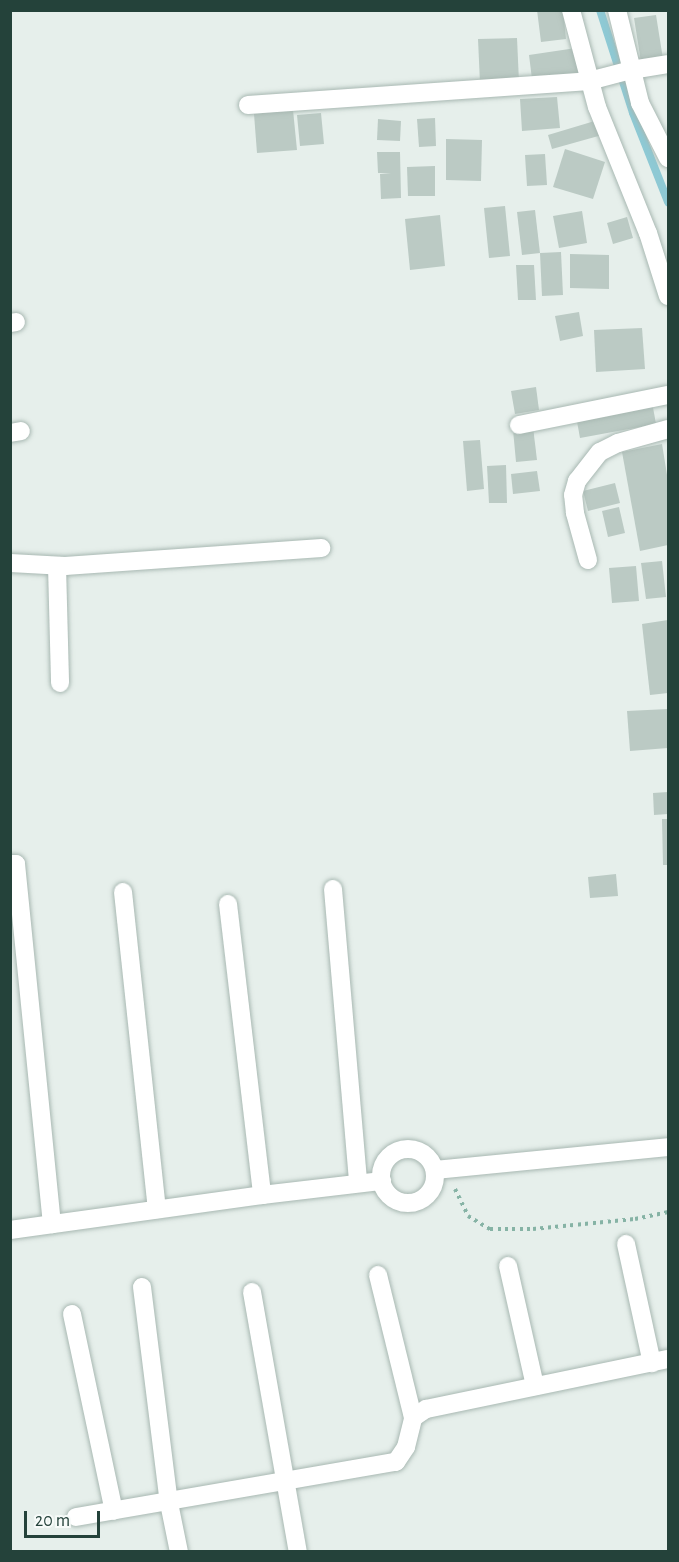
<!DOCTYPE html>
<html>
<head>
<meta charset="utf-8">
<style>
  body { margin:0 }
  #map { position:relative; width:679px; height:1562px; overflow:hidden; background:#e6efeb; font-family:"Alegreya Sans",sans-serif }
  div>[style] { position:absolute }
  .stream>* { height:8px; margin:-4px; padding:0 4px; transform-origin:4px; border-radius:4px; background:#8ec9d4 }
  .building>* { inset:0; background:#bbcac4 }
  .path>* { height:4px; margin-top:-2px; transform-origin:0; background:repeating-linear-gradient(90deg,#86b3a5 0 3px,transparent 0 7.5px) }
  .roads { filter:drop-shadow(0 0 2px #a8b8b2) drop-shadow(0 0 2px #a8b8b2) }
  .street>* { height:18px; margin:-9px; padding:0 9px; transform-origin:9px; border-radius:9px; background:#fff }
  .street>.ring { margin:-9px; padding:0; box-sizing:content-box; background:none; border:18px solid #fff; border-radius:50% }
  .secondary>* { height:18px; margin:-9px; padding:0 9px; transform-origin:9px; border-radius:9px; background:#fff }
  span { translate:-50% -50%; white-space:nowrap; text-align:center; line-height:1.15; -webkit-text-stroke:5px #f7fbf9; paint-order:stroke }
  .frame { position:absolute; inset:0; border:12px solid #24423a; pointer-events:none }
  .scale { position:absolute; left:24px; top:1511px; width:76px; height:27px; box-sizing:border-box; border:3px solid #24423a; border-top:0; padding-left:8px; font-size:18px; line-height:21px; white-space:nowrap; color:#24423a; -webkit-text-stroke:4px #f7fbf9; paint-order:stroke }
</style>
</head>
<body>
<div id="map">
  <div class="stream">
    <i style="left:600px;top:10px;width:108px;rotate:72.2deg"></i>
    <i style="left:633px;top:113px;width:96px;rotate:68.5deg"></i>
  </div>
  <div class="building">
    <i style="clip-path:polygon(537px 10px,563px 10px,566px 39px,541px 42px)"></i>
    <i style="clip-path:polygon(656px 15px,663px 59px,641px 62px,634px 18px)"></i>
    <i style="clip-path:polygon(517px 38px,519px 82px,480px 83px,478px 39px)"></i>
    <i style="clip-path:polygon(576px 48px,579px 73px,532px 79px,529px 55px)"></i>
    <i style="clip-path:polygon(557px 97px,560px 128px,522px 131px,520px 99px)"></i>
    <i style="clip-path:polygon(293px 110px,297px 150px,257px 153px,254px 114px)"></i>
    <i style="clip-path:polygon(321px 113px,324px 144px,300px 146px,297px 115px)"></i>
    <i style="clip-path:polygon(435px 118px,436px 146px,419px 147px,417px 119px)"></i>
    <i style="clip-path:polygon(378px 119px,401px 121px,400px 141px,377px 140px)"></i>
    <i style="clip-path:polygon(598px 120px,602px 135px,552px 149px,548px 135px)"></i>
    <i style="clip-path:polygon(446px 139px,482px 140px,481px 181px,446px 180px)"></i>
    <i style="clip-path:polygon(565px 149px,605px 162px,593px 199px,553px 187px)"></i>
    <i style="clip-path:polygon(377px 152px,400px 152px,401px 198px,381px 199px,380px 174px,391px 173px,378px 173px)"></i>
    <i style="clip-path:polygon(545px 154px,547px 185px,527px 186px,525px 155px)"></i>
    <i style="clip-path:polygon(435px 166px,435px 196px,408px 196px,407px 167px)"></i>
    <i style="clip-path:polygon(505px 206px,510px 256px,489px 258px,484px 208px)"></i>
    <i style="clip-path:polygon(535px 210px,540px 253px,522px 255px,517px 212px)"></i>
    <i style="clip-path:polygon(582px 211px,587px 243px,559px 248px,553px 216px)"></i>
    <i style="clip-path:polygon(440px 215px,445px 266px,410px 270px,405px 219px)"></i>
    <i style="clip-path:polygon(627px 217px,633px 238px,613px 244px,607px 223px)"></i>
    <i style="clip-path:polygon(561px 252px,563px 295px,542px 296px,540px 253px)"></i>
    <i style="clip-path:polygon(570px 254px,609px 255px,609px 289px,570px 288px)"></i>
    <i style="clip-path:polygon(516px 265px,534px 265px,536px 300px,518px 300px)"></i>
    <i style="clip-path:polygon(579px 312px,583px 336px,560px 341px,555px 316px)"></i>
    <i style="clip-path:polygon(642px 328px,645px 369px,596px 372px,594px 330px)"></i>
    <i style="clip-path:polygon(536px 387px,539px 410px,515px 414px,511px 391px)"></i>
    <i style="clip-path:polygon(652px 402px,656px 424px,580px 438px,576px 416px)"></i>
    <i style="clip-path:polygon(533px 427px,537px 460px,516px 462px,513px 430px)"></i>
    <i style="clip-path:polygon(480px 440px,484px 489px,467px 491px,463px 441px)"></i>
    <i style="clip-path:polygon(662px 444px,668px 481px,668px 545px,640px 551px,622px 452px)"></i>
    <i style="clip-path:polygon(506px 465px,507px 503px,489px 503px,487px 466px)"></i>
    <i style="clip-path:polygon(537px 471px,540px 491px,513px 494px,511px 474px)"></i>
    <i style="clip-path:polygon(615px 483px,620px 503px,588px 511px,583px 491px)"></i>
    <i style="clip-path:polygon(619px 507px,625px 533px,608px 537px,602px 511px)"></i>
    <i style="clip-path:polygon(662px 561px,666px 597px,646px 599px,641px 563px)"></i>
    <i style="clip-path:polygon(636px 566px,639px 601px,612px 603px,609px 568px)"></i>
    <i style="clip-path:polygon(668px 620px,668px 693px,650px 695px,642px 624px)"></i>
    <i style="clip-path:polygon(668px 709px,668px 748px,630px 751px,627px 711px)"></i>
    <i style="clip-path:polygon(668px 792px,668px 814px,654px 815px,653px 793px)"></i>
    <i style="clip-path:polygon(662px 819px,668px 819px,668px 865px,663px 865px)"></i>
    <i style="clip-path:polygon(616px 874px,618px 896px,590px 898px,588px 877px)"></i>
  </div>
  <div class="path">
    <i style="left:455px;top:1189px;width:30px;rotate:64deg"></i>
    <i style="left:468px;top:1216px;width:26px;rotate:31deg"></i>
    <i style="left:490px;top:1229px;width:43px"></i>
    <i style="left:533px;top:1229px;width:102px;rotate:-5.6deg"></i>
    <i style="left:635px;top:1219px;width:34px;rotate:-12deg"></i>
  </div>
  <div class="roads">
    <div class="street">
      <i style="left:617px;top:10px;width:96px;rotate:76.1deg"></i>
      <i style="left:640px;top:103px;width:62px;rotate:63deg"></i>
      <i style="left:248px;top:105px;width:342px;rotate:-4deg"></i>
      <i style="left:589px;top:81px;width:43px;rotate:-14.7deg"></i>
      <i style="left:631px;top:70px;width:37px;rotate:-9deg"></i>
      <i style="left:10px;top:323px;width:6px;rotate:-9deg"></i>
      <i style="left:519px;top:425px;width:152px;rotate:-11.4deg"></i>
      <i style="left:10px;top:433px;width:11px;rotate:-10deg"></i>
      <i style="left:588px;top:560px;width:49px;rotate:-105.5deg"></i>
      <i style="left:575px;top:513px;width:18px;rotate:-96deg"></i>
      <i style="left:573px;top:495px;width:15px;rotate:-74deg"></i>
      <i style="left:577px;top:481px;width:37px;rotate:-52deg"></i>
      <i style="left:600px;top:452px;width:20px;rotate:-27deg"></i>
      <i style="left:618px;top:443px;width:52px;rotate:-15.6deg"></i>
      <i style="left:10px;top:563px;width:55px;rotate:3.1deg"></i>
      <i style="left:65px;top:566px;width:257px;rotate:-4deg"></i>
      <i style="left:57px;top:566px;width:117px;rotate:88.5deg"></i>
      <i style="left:10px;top:864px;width:6px"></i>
      <i style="left:16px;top:864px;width:362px;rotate:84.3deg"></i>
      <i style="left:333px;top:889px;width:295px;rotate:85.1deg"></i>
      <i style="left:123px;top:892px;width:319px;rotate:83.9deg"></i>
      <i style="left:228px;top:904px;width:293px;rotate:83.3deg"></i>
      <i class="ring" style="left:381px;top:1149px;width:36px;height:36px"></i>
      <i style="left:435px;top:1170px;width:234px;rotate:-5.6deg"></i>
      <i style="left:10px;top:1230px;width:254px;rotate:-7.9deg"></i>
      <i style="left:262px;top:1195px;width:121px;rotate:-6.7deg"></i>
      <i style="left:626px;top:1244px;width:122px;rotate:77.7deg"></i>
      <i style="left:508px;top:1266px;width:123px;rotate:77.3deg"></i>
      <i style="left:378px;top:1275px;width:147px;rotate:76.2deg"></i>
      <i style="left:142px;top:1287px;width:218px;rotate:82.9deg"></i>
      <i style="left:169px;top:1503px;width:50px;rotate:78.5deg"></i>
      <i style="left:252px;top:1292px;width:264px;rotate:80deg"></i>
      <i style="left:72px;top:1314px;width:201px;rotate:78deg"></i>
      <i style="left:76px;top:1517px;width:325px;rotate:-9.8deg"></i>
      <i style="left:396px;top:1462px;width:18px;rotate:-56deg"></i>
      <i style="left:406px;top:1447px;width:30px;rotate:-76deg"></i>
      <i style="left:413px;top:1418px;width:16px;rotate:-35deg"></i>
      <i style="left:426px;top:1409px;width:247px;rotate:-11.7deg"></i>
    </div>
    <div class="secondary">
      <i style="left:571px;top:10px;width:100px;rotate:75deg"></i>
      <i style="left:597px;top:107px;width:136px;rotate:68deg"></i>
      <i style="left:648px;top:233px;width:66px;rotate:72.4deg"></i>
    </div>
  </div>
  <div class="frame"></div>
  <div class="scale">20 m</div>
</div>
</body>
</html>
